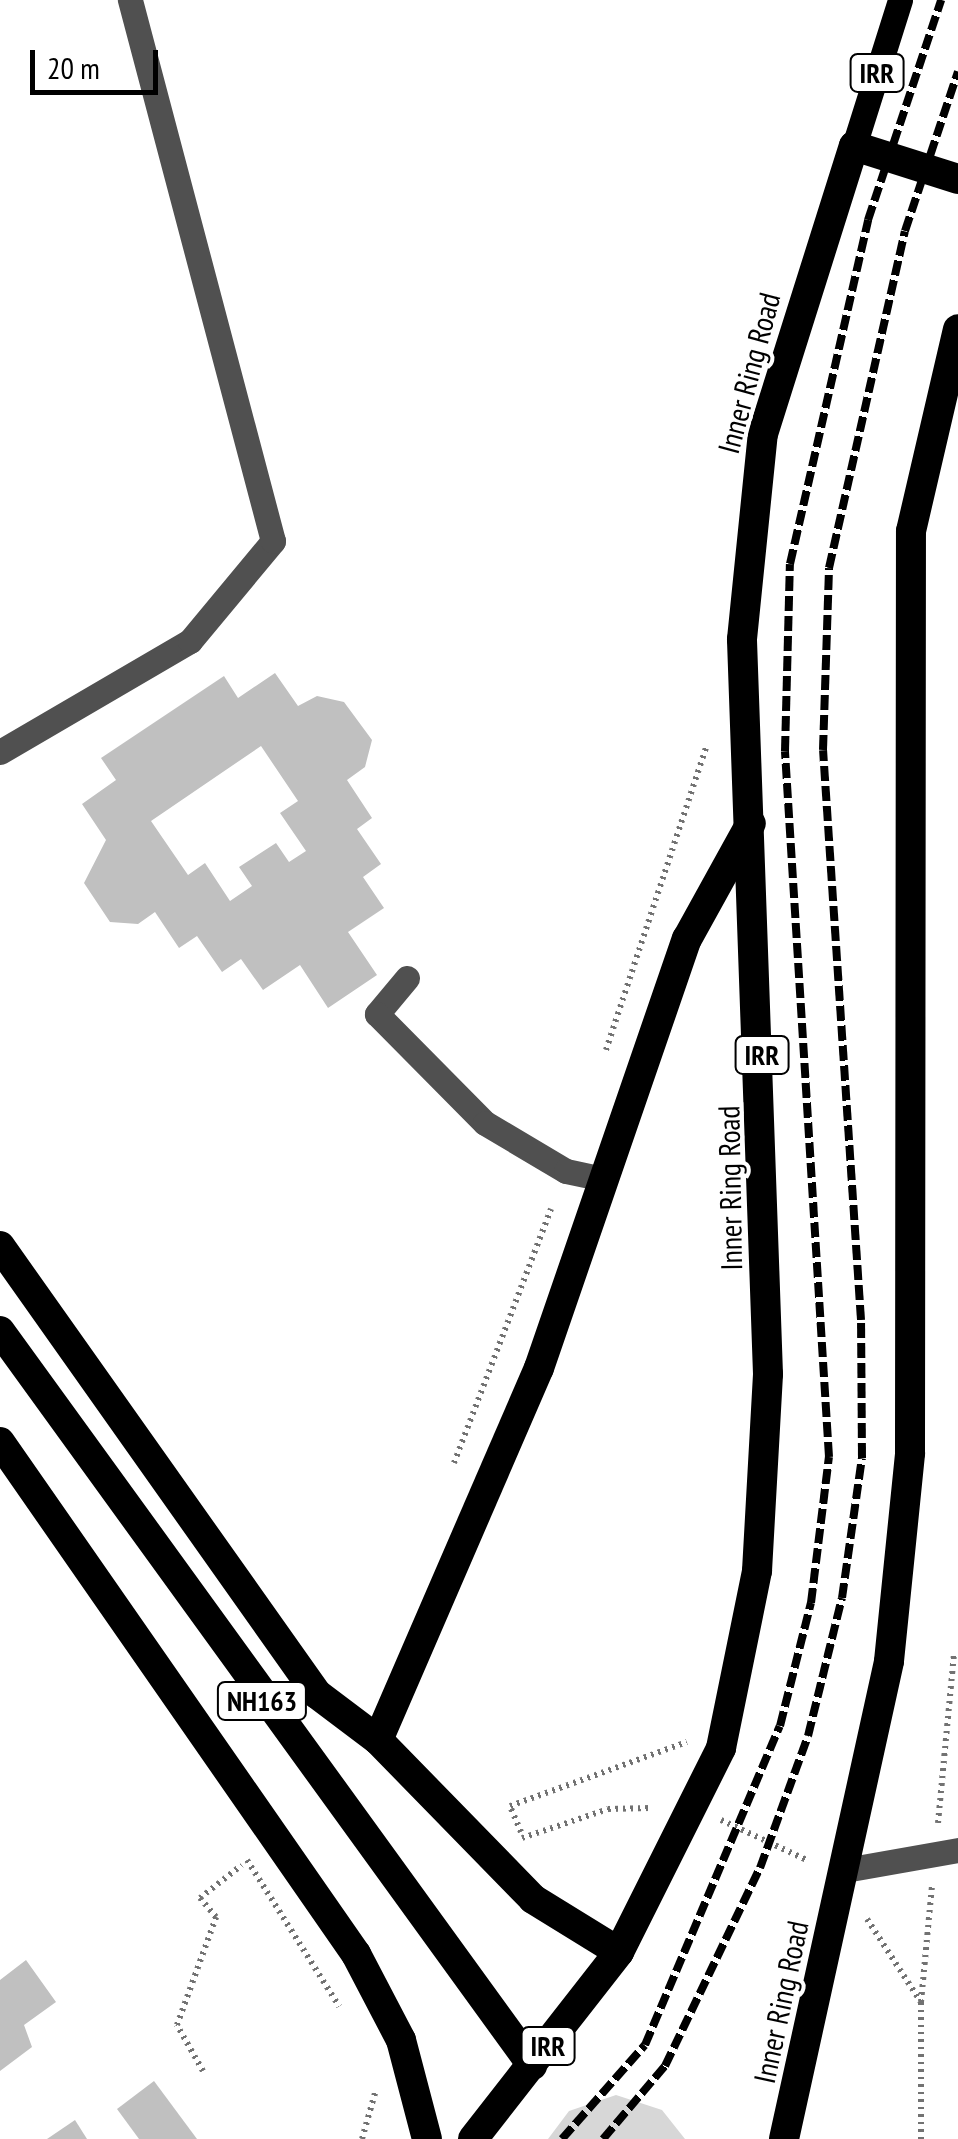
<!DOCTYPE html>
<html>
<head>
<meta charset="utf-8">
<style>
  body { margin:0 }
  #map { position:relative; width:958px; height:2139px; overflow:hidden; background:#fff; font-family:"PT Sans Narrow",sans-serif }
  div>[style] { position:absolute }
  .green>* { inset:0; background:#d7d7d7 }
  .building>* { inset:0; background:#c0c0c0 }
  .path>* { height:6px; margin-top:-3px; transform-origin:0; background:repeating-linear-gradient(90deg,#727272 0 2.5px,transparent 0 7.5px) }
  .minor>* { height:25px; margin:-12.5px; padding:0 12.5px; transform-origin:12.5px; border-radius:12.5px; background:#505050 }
  .major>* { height:25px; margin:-12.5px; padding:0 12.5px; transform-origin:12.5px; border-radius:12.5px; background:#000 }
  .highway>* { height:30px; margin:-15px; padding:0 15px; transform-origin:15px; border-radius:15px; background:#000 }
  .rail>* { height:8px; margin-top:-4px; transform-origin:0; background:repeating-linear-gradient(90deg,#000 0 15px,transparent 0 20px) }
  span { translate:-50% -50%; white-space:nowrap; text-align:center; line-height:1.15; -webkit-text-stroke:8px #fff; paint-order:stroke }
  .shield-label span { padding:2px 8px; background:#fff; border:2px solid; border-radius:8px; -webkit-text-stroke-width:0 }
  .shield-label { font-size:28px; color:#000; font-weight:700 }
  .street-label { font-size:30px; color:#000 }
  .scale { position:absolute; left:30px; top:50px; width:128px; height:45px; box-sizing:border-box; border:5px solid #000; border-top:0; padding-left:12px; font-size:30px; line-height:35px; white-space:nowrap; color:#000; -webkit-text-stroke:8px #fff; paint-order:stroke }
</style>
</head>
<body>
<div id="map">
  <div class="green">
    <i style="clip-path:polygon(616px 2095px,662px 2110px,685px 2139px,548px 2139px,569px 2111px)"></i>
  </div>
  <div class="building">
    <i style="clip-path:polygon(evenodd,275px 673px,298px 706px,317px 696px,344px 702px,372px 740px,365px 767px,347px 780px,372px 818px,357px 829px,381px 864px,363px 877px,384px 908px,348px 932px,377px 975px,328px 1008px,300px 965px,263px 990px,241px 959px,222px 972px,197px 936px,179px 948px,155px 912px,138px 924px,110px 922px,84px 883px,106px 840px,82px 804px,116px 780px,101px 758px,224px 676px,238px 698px,275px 673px,261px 746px,298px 801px,280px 813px,306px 851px,289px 862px,276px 843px,239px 867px,252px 886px,230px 901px,205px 863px,188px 875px,151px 821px,261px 746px)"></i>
    <i style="clip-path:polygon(26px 1960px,56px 2002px,24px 2025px,32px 2047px,0 2071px,0 1980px)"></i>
    <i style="clip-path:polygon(154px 2081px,197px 2139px,139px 2139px,117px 2109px)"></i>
    <i style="clip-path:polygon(75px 2120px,87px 2139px,47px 2139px)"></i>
  </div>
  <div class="path">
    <i style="left:606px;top:1050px;width:322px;rotate:-71.7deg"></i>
    <i style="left:454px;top:1463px;width:272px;rotate:-69.1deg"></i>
    <i style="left:721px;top:1820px;width:97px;rotate:25deg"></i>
    <i style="left:938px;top:1823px;width:169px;rotate:-84.6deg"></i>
    <i style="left:521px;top:1832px;width:28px;rotate:-113deg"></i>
    <i style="left:510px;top:1806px;width:188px;rotate:-19.9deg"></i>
    <i style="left:522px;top:1838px;width:91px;rotate:-18.6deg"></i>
    <i style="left:608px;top:1809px;width:42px;rotate:-1.4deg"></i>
    <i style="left:247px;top:1860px;width:173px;rotate:57.8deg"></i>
    <i style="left:867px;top:1919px;width:99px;rotate:57deg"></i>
    <i style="left:921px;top:2002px;width:137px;rotate:90deg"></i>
    <i style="left:921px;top:2002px;width:118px;rotate:-84.6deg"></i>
    <i style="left:203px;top:2071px;width:53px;rotate:-119.5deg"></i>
    <i style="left:177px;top:2025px;width:115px;rotate:-70.1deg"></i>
    <i style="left:216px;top:1917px;width:25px;rotate:-130deg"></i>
    <i style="left:200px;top:1898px;width:53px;rotate:-38.2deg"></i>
    <i style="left:362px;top:2139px;width:48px;rotate:-74.2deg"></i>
  </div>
  <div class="minor">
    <i style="left:0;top:752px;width:220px;rotate:-30.3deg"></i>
    <i style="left:190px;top:641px;width:130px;rotate:-50.3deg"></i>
    <i style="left:273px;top:541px;width:560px;rotate:-104.81deg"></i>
    <i style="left:407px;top:978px;width:47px;rotate:129.8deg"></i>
    <i style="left:377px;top:1014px;width:153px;rotate:45.3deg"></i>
    <i style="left:485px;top:1123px;width:94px;rotate:30.7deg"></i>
    <i style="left:566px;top:1171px;width:39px;rotate:12deg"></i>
    <i style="left:845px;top:1870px;width:115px;rotate:-10deg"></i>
  </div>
  <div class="major">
    <i style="left:854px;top:146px;width:153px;rotate:-72.5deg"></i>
  </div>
  <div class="highway">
    <i style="left:0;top:1246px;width:549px;rotate:54.72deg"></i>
    <i style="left:317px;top:1694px;width:76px;rotate:37deg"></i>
    <i style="left:378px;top:1740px;width:222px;rotate:45.7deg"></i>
    <i style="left:533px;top:1899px;width:101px;rotate:31.6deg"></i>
    <i style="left:0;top:1331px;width:907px;rotate:54.07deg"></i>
    <i style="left:0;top:1442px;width:624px;rotate:55.19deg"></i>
    <i style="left:356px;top:1954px;width:97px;rotate:62.4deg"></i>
    <i style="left:401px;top:2040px;width:102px;rotate:75.3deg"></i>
    <i style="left:378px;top:1740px;width:405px;rotate:-66.6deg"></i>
    <i style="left:539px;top:1368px;width:454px;rotate:-71deg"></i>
    <i style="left:687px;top:939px;width:132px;rotate:-61.1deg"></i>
    <i style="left:473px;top:2139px;width:237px;rotate:-52deg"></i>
    <i style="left:619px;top:1952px;width:228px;rotate:-63.4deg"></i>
    <i style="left:721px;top:1748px;width:181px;rotate:-78.5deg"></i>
    <i style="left:757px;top:1571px;width:197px;rotate:-86.8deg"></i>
    <i style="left:768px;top:1374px;width:735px;rotate:-92.03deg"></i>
    <i style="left:742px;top:639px;width:206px;rotate:-84.2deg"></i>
    <i style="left:763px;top:434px;width:302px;rotate:-72.5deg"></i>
    <i style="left:854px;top:146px;width:109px;rotate:17.6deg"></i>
    <i style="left:784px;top:2139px;width:489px;rotate:-77.6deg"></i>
    <i style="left:889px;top:1661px;width:209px;rotate:-84.2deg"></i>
    <i style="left:910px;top:1453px;width:922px;rotate:-89.94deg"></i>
    <i style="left:911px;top:531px;width:207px;rotate:-76.9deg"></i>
  </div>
  <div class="rail">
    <i style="left:562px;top:2139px;width:125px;rotate:-48.6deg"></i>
    <i style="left:645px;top:2045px;width:346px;rotate:-67.1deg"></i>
    <i style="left:780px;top:1726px;width:127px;rotate:-75.9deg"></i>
    <i style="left:811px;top:1603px;width:147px;rotate:-83deg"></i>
    <i style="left:829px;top:1457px;width:707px;rotate:-93.57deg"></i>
    <i style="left:785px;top:751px;width:187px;rotate:-88.5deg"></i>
    <i style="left:790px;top:564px;width:353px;rotate:-77.2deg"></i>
    <i style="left:868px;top:220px;width:232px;rotate:-71.6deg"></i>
    <i style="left:603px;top:2139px;width:96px;rotate:-49.7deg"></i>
    <i style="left:665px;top:2066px;width:220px;rotate:-64.4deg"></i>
    <i style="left:760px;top:1868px;width:140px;rotate:-70deg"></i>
    <i style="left:808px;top:1736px;width:142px;rotate:-76.2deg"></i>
    <i style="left:842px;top:1598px;width:141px;rotate:-81.9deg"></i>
    <i style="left:862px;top:1458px;width:138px;rotate:-90.4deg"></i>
    <i style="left:861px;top:1320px;width:571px;rotate:-93.81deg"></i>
    <i style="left:823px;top:750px;width:182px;rotate:-88.1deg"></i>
    <i style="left:829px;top:568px;width:345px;rotate:-77.3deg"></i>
    <i style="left:905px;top:231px;width:168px;rotate:-71.6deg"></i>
  </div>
  <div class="shield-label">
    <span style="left:877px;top:73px">IRR</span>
    <span style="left:762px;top:1055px">IRR</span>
    <span style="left:262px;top:1701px">NH163</span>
    <span style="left:548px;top:2046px">IRR</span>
  </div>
  <div class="street-label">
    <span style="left:749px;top:373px;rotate:-75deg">Inner Ring Road</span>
    <span style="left:730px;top:1188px;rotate:-91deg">Inner Ring Road</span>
    <span style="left:781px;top:2002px;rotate:-78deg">Inner Ring Road</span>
  </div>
  <div class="scale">20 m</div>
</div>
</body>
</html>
